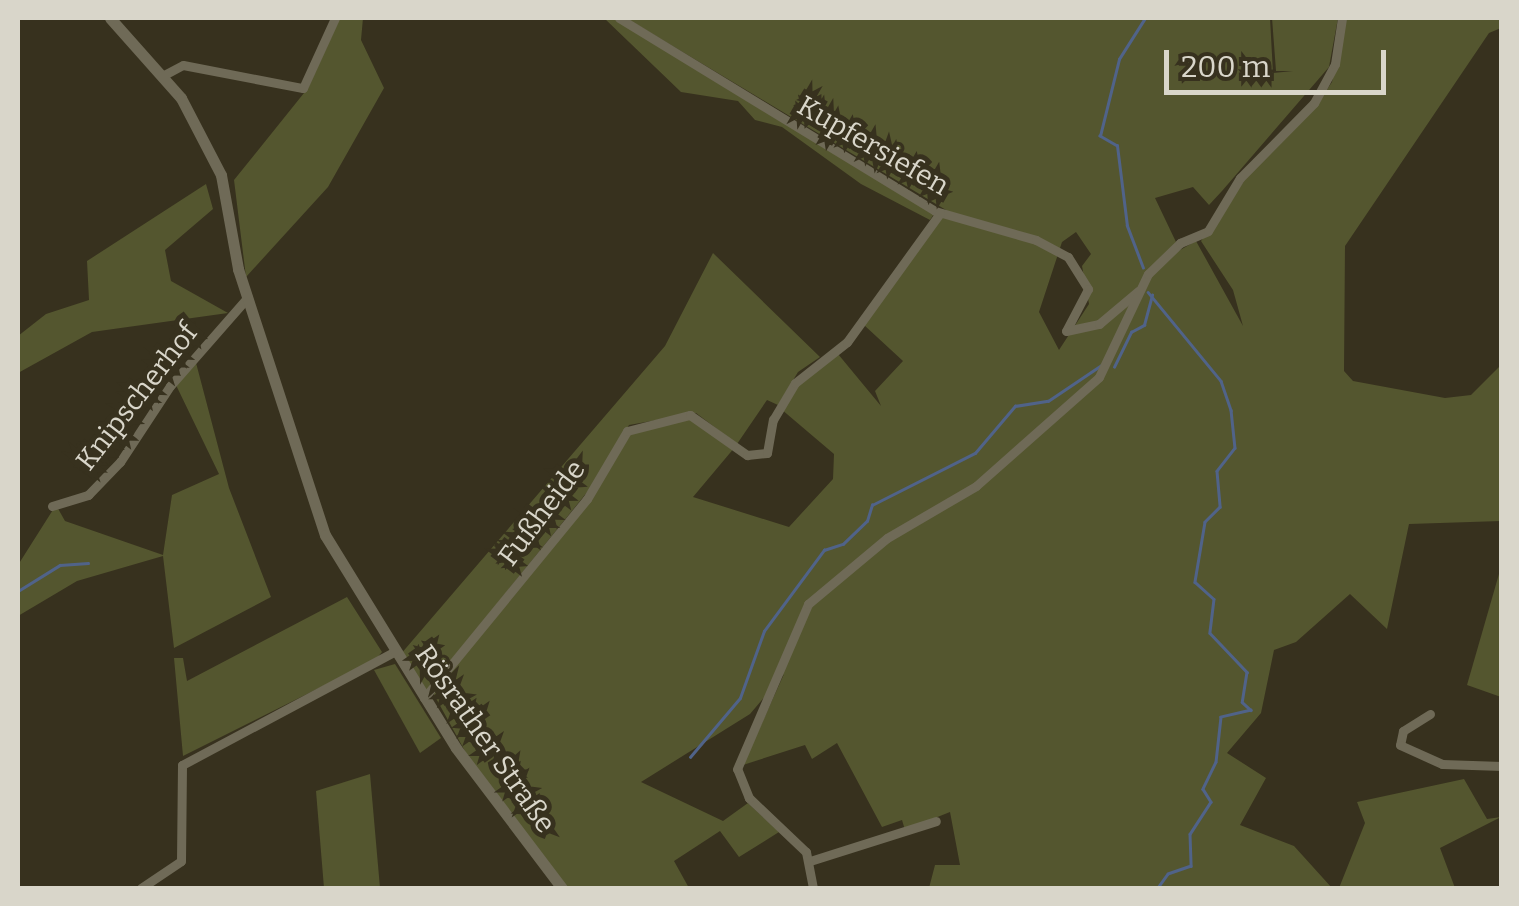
<!DOCTYPE html>
<html>
<head>
<meta charset="utf-8">
<style>
  body { margin:0 }
  #map { position:relative; width:1519px; height:906px; overflow:hidden; background:#37311e; font-family:Bitter,serif }
  div>[style] { position:absolute }
  .green>* { inset:0; background:#54562f }
  .stream>* { height:2.5px; margin:-1.25px; padding:0 1.25px; transform-origin:1.25px; border-radius:1.25px; background:#506389 }
  .minor>* { height:9px; margin:-4.5px; padding:0 4.5px; transform-origin:4.5px; border-radius:4.5px; background:#6f6a57 }
  .tertiary>* { height:11px; margin:-5.5px; padding:0 5.5px; transform-origin:5.5px; border-radius:5.5px; background:#6f6a57 }
  span { translate:-50% -50%; white-space:nowrap; text-align:center; line-height:1.15; -webkit-text-stroke:10px #37311e; paint-order:stroke }
  .street-label { font-size:28px; color:#d9d6ca }
  .frame { position:absolute; inset:0; border:20px solid #d9d6ca; pointer-events:none }
  .scale { position:absolute; left:1164px; top:50px; width:222px; height:45px; box-sizing:border-box; border:5px solid #d9d6ca; border-top:0; padding-left:12px; font-size:30px; line-height:35px; white-space:nowrap; color:#d9d6ca; -webkit-text-stroke:8px #37311e; paint-order:stroke }
</style>
</head>
<body>
<div id="map">
  <div class="green">
    <i style="clip-path:polygon(340px 18px,363px 18px,361px 40px,384px 88px,328px 187px,246px 277px,234px 180px,308px 88px)"></i>
    <i style="clip-path:polygon(604px 18px,613px 18px,934px 214px,930px 220px,861px 184px,782px 127px,755px 120px,738px 101px,681px 92px)"></i>
    <i style="clip-path:polygon(evenodd,626px 18px,1270px 18px,1273px 73px,1293px 71px,1276px 71px,1272px 18px,1338px 18px,1329px 67px,1222px 191px,1209px 205px,1193px 187px,1155px 198px,1176px 242px,1166px 258px,1196px 241px,1243px 326px,1233px 290px,1201px 241px,1252px 170px,1316px 106px,1332px 82px,1345px 18px,1501px 18px,1501px 28px,1489px 33px,1345px 246px,1344px 371px,1353px 381px,1445px 398px,1471px 395px,1501px 365px,1501px 521px,1409px 524px,1387px 629px,1350px 594px,1296px 642px,1274px 650px,1261px 713px,1227px 753px,1266px 778px,1240px 825px,1294px 846px,1332px 888px,929px 888px,935px 865px,960px 865px,950px 812px,905px 830px,902px 820px,882px 827px,837px 743px,812px 759px,805px 745px,743px 765px,784px 674px,750px 714px,641px 782px,723px 821px,748px 803px,779px 832px,739px 857px,720px 831px,674px 861px,689px 888px,568px 888px,477px 773px,432px 691px,588px 500px,624px 436px,688px 418px,735px 447px,693px 497px,789px 527px,833px 479px,834px 454px,781px 409px,802px 376px,838px 354px,881px 406px,875px 391px,903px 361px,864px 325px,946px 210px,626px 18px,1076px 232px,1091px 254px,1082px 266px,1089px 304px,1059px 350px,1039px 312px,1062px 242px,1076px 232px)"></i>
    <i style="clip-path:polygon(206px 184px,213px 209px,165px 250px,171px 281px,228px 313px,92px 332px,18px 373px,18px 336px,46px 314px,89px 300px,87px 261px)"></i>
    <i style="clip-path:polygon(713px 253px,820px 357px,798px 372px,778px 405px,767px 400px,737px 444px,696px 413px,629px 425px,592px 486px,425px 693px,400px 655px,665px 346px)"></i>
    <i style="clip-path:polygon(195px 359px,229px 488px,271px 597px,174px 648px,163px 556px,77px 581px,18px 616px,18px 565px,56px 505px,65px 521px,163px 555px,172px 495px,219px 474px,175px 383px)"></i>
    <i style="clip-path:polygon(1501px 567px,1501px 697px,1467px 685px)"></i>
    <i style="clip-path:polygon(347px 597px,382px 652px,375px 660px,183px 756px,174px 658px,183px 658px,187px 681px)"></i>
    <i style="clip-path:polygon(395px 664px,441px 738px,420px 753px,374px 670px)"></i>
    <i style="clip-path:polygon(370px 774px,380px 888px,324px 888px,316px 791px)"></i>
    <i style="clip-path:polygon(1464px 779px,1487px 819px,1501px 817px,1440px 848px,1455px 888px,1339px 888px,1365px 823px,1357px 802px)"></i>
  </div>
  <div class="stream">
    <i style="left:1143px;top:268px;width:45px;rotate:-110.9deg"></i>
    <i style="left:1127px;top:226px;width:81px;rotate:-97.1deg"></i>
    <i style="left:1117px;top:146px;width:20px;rotate:-150deg"></i>
    <i style="left:1100px;top:136px;width:79px;rotate:-76.1deg"></i>
    <i style="left:1119px;top:59px;width:49px;rotate:-57.6deg"></i>
    <i style="left:1148px;top:292px;width:115px;rotate:50.6deg"></i>
    <i style="left:1221px;top:381px;width:31px;rotate:71deg"></i>
    <i style="left:1231px;top:410px;width:38px;rotate:84deg"></i>
    <i style="left:1235px;top:448px;width:29px;rotate:128deg"></i>
    <i style="left:1217px;top:471px;width:36px;rotate:85deg"></i>
    <i style="left:1220px;top:507px;width:21px;rotate:135deg"></i>
    <i style="left:1205px;top:522px;width:61px;rotate:99.5deg"></i>
    <i style="left:1195px;top:582px;width:25px;rotate:42deg"></i>
    <i style="left:1214px;top:599px;width:34px;rotate:97deg"></i>
    <i style="left:1210px;top:633px;width:54px;rotate:46.5deg"></i>
    <i style="left:1247px;top:672px;width:30px;rotate:99deg"></i>
    <i style="left:1242px;top:702px;width:12px;rotate:42deg"></i>
    <i style="left:1251px;top:710px;width:31px;rotate:167deg"></i>
    <i style="left:1221px;top:717px;width:45px;rotate:96.3deg"></i>
    <i style="left:1216px;top:762px;width:30px;rotate:116deg"></i>
    <i style="left:1203px;top:789px;width:15px;rotate:58deg"></i>
    <i style="left:1211px;top:802px;width:38px;rotate:123deg"></i>
    <i style="left:1190px;top:834px;width:32px;rotate:88deg"></i>
    <i style="left:1191px;top:866px;width:24px;rotate:161deg"></i>
    <i style="left:1168px;top:874px;width:17px;rotate:126deg"></i>
    <i style="left:1114px;top:367px;width:39px;rotate:-64deg"></i>
    <i style="left:1131px;top:332px;width:15px;rotate:-28deg"></i>
    <i style="left:1144px;top:325px;width:31px;rotate:-75deg"></i>
    <i style="left:18px;top:591px;width:49px;rotate:-31.8deg"></i>
    <i style="left:60px;top:565px;width:28px;rotate:-4deg"></i>
    <i style="left:690px;top:757px;width:77px;rotate:-49.7deg"></i>
    <i style="left:740px;top:698px;width:71px;rotate:-70.3deg"></i>
    <i style="left:764px;top:631px;width:101px;rotate:-53.5deg"></i>
    <i style="left:824px;top:550px;width:20px;rotate:-18deg"></i>
    <i style="left:843px;top:544px;width:33px;rotate:-44deg"></i>
    <i style="left:867px;top:521px;width:17px;rotate:-73deg"></i>
    <i style="left:872px;top:505px;width:115px;rotate:-26.8deg"></i>
    <i style="left:975px;top:453px;width:62px;rotate:-49.6deg"></i>
    <i style="left:1015px;top:406px;width:33px;rotate:-9deg"></i>
    <i style="left:1048px;top:401px;width:63px;rotate:-33.9deg"></i>
  </div>
  <div class="minor">
    <i style="left:619px;top:18px;width:370px;rotate:31.4deg"></i>
    <i style="left:935px;top:211px;width:105px;rotate:16deg"></i>
    <i style="left:1036px;top:240px;width:36px;rotate:28deg"></i>
    <i style="left:1068px;top:257px;width:38px;rotate:58deg"></i>
    <i style="left:1088px;top:289px;width:47px;rotate:117.6deg"></i>
    <i style="left:1066px;top:331px;width:34px;rotate:-12deg"></i>
    <i style="left:1099px;top:324px;width:51px;rotate:-40.2deg"></i>
    <i style="left:164px;top:75px;width:21px;rotate:-28deg"></i>
    <i style="left:183px;top:65px;width:122px;rotate:10.9deg"></i>
    <i style="left:303px;top:88px;width:77px;rotate:-65.4deg"></i>
    <i style="left:52px;top:506px;width:38px;rotate:-17deg"></i>
    <i style="left:88px;top:495px;width:46px;rotate:-45.9deg"></i>
    <i style="left:120px;top:462px;width:91px;rotate:-56.7deg"></i>
    <i style="left:170px;top:386px;width:118px;rotate:-48.8deg"></i>
    <i style="left:424px;top:698px;width:257px;rotate:-50.7deg"></i>
    <i style="left:587px;top:499px;width:79px;rotate:-59.5deg"></i>
    <i style="left:627px;top:431px;width:65px;rotate:-14.3deg"></i>
    <i style="left:690px;top:415px;width:70px;rotate:35.1deg"></i>
    <i style="left:747px;top:455px;width:20px;rotate:-6deg"></i>
    <i style="left:767px;top:453px;width:34px;rotate:-80deg"></i>
    <i style="left:773px;top:420px;width:43px;rotate:-59.3deg"></i>
    <i style="left:795px;top:383px;width:66px;rotate:-38.3deg"></i>
    <i style="left:847px;top:342px;width:159px;rotate:-54.2deg"></i>
    <i style="left:1430px;top:714px;width:32px;rotate:148deg"></i>
    <i style="left:1403px;top:731px;width:14px;rotate:102deg"></i>
    <i style="left:1400px;top:745px;width:46px;rotate:24.3deg"></i>
    <i style="left:1442px;top:764px;width:60px;rotate:1.9deg"></i>
    <i style="left:810px;top:861px;width:132px;rotate:-17.6deg"></i>
    <i style="left:141px;top:888px;width:48px;rotate:-34deg"></i>
    <i style="left:181px;top:861px;width:96px;rotate:-89.4deg"></i>
    <i style="left:182px;top:765px;width:240px;rotate:-28.1deg"></i>
    <i style="left:813px;top:888px;width:37px;rotate:-101deg"></i>
    <i style="left:806px;top:852px;width:79px;rotate:-136.5deg"></i>
    <i style="left:749px;top:798px;width:31px;rotate:-112deg"></i>
    <i style="left:737px;top:769px;width:180px;rotate:-66.7deg"></i>
    <i style="left:808px;top:604px;width:103px;rotate:-39.9deg"></i>
    <i style="left:887px;top:538px;width:103px;rotate:-30.3deg"></i>
    <i style="left:976px;top:486px;width:164px;rotate:-41.5deg"></i>
    <i style="left:1099px;top:377px;width:114px;rotate:-64.6deg"></i>
    <i style="left:1148px;top:274px;width:45px;rotate:-44.1deg"></i>
    <i style="left:1180px;top:243px;width:30px;rotate:-23deg"></i>
    <i style="left:1208px;top:231px;width:62px;rotate:-58.9deg"></i>
    <i style="left:1240px;top:178px;width:105px;rotate:-45.4deg"></i>
    <i style="left:1314px;top:103px;width:44px;rotate:-61.7deg"></i>
    <i style="left:1335px;top:64px;width:47px;rotate:-81.3deg"></i>
  </div>
  <div class="tertiary">
    <i style="left:110px;top:18px;width:107px;rotate:48.4deg"></i>
    <i style="left:181px;top:98px;width:87px;rotate:62.5deg"></i>
    <i style="left:221px;top:175px;width:96px;rotate:79.7deg"></i>
    <i style="left:238px;top:269px;width:280px;rotate:71.9deg"></i>
    <i style="left:325px;top:535px;width:250px;rotate:58.4deg"></i>
    <i style="left:456px;top:748px;width:176px;rotate:52.9deg"></i>
  </div>
  <div class="street-label">
    <span style="left:873px;top:146px;rotate:30deg">Kupfersiefen</span>
    <span style="left:137px;top:397px;rotate:-52deg">Knipscherhof</span>
    <span style="left:542px;top:513px;rotate:-53deg">Fußheide</span>
    <span style="left:485px;top:739px;rotate:55deg">Rösrather Straße</span>
  </div>
  <div class="frame"></div>
  <div class="scale">200 m</div>
</div>
</body>
</html>
